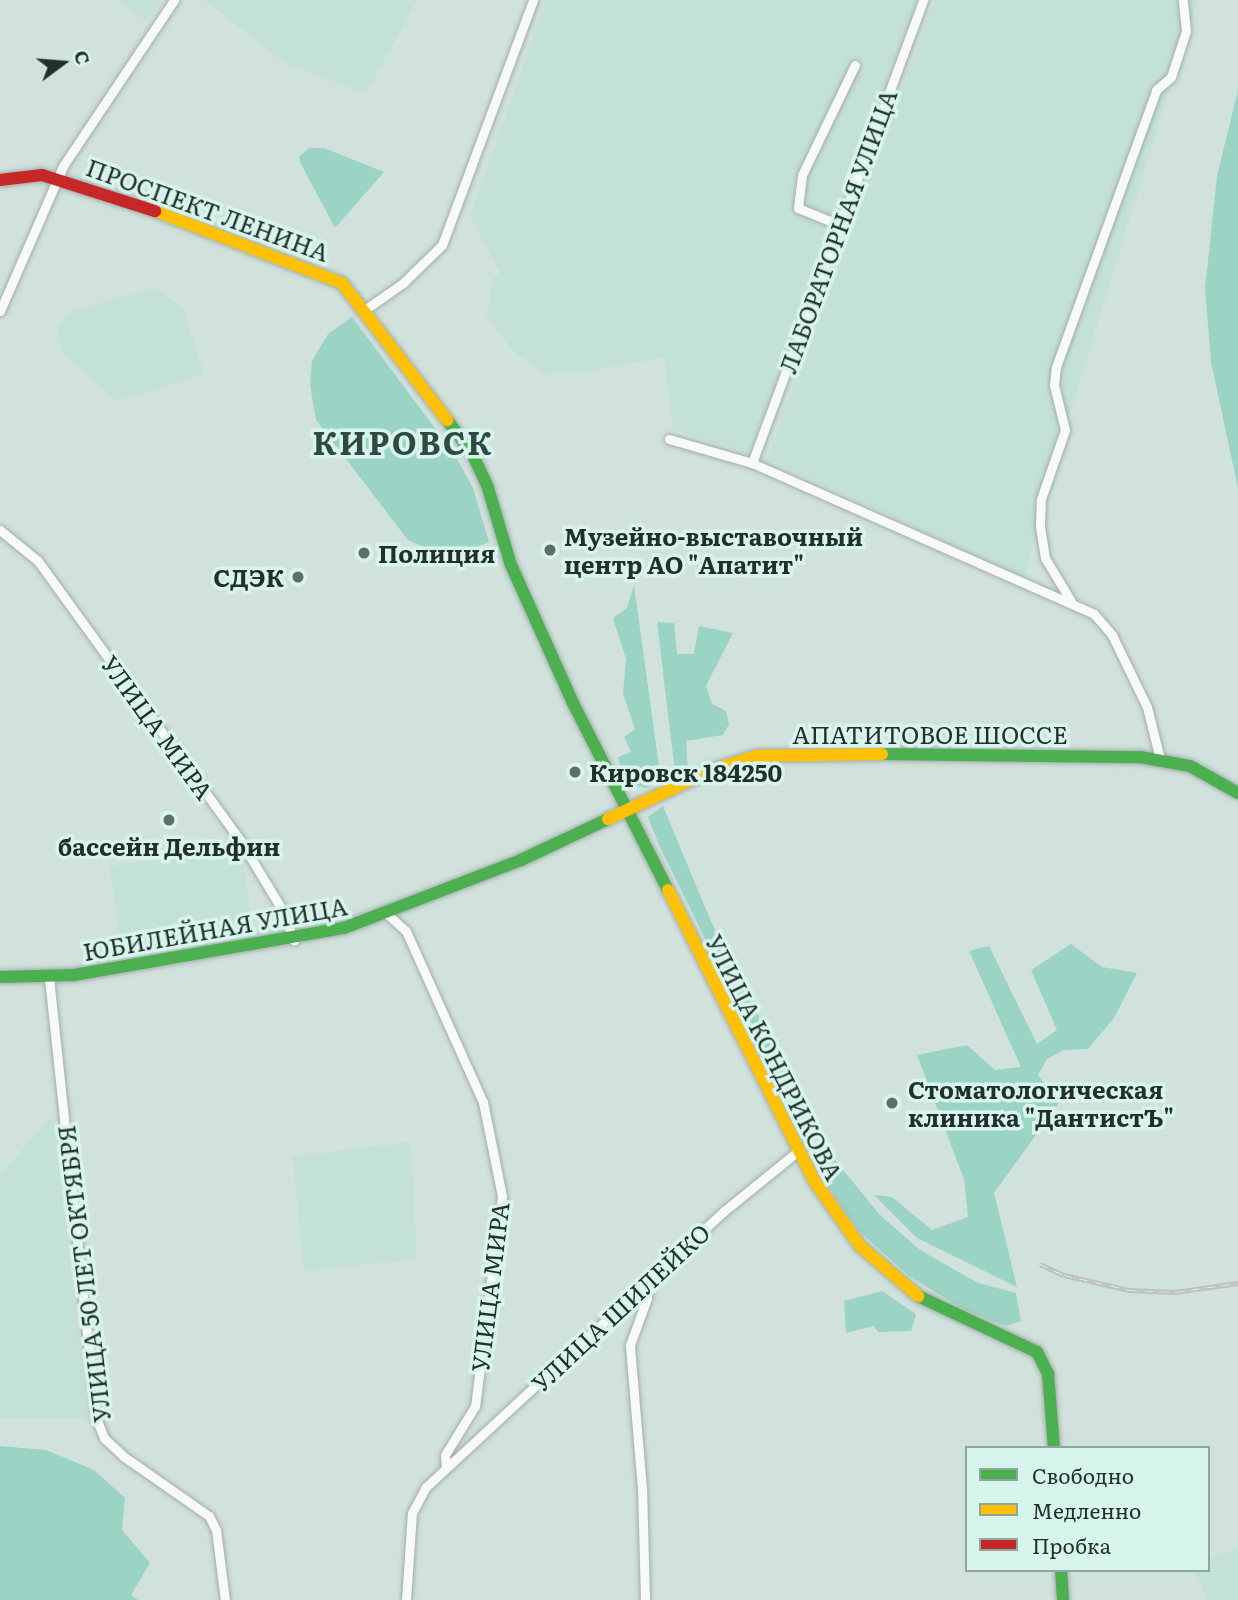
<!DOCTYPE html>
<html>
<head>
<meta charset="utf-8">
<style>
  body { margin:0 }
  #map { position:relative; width:1238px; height:1600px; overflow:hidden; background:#d1e1dc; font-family:Literata,serif }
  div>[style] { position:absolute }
  .built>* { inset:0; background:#c4e1d8 }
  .green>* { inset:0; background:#9bd4c5 }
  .roads { filter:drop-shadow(0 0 2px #a2afab) drop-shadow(0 0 2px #a2afab) }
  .street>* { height:9px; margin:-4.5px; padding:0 4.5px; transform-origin:4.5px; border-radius:4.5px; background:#f8fafa }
  .fast>* { height:12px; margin:-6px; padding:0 6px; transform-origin:6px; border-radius:6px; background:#4caf50 }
  .slow>* { height:12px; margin:-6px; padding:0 6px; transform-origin:6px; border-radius:6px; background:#ffc107 }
  .jam>* { height:12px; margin:-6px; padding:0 6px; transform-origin:6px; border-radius:6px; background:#c62828 }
  .rail>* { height:5px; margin-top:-2.5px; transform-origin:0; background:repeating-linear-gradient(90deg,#d7f5ec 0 8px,#bdc1bf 0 16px); box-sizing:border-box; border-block:2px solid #bdc1bf }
  .dots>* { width:19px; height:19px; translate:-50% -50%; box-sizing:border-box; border:4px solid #d7f5ec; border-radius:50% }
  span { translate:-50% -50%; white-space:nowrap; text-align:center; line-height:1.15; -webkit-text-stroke:7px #d7f5ec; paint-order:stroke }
  .street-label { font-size:24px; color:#232f2b }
  .poi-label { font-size:24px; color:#232f2b; font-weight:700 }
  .left { translate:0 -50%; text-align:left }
  .right { translate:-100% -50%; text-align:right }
  .district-label { font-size:32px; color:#304a43; font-weight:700; letter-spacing:2px }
  .legend { position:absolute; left:965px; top:1446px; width:245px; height:126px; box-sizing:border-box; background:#d7f5ec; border:2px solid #8fa69f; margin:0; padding:9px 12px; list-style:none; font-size:21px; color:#232f2b }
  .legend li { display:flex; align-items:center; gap:14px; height:35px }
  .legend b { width:35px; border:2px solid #8fa69f }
  .north { position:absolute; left:28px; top:28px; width:70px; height:70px; -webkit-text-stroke:5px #d7f5ec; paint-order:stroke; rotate:74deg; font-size:19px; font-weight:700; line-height:28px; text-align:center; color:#232f2b }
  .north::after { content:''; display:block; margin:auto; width:24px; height:32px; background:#232f2b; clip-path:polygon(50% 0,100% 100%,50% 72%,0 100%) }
</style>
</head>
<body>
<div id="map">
  <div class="built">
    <i style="clip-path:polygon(117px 0,161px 0,147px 21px)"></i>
    <i style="clip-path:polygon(204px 0,417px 0,366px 94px,284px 62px)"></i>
    <i style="clip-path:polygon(546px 0,917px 0,749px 454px,673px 429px,664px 358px,583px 372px,543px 373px,514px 352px,486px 317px,493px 279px,500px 272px,470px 216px)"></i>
    <i style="clip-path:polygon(935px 0,1197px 0,1065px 430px,1024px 578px,767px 459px)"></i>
    <i style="clip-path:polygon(156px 288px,184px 309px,204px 374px,117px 401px,63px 354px,56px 328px,71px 311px)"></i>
    <i style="clip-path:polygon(241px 847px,255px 943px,122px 957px,110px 866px)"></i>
    <i style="clip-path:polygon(53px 1115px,87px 1417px,0 1417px,0 1175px)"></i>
    <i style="clip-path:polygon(411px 1142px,417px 1259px,304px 1270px,293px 1157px)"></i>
    <i style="clip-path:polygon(1238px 1548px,1238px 1600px,1207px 1600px,1195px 1570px,1208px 1570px,1208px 1560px)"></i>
  </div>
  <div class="green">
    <i style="clip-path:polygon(1238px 90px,1238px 488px,1211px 362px,1205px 289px,1217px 176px)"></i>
    <i style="clip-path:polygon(309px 148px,324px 148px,384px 172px,335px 228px,301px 164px,299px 157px)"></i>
    <i style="clip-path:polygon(352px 317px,455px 455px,473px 488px,489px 542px,457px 555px,440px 554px,408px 540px,316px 420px,310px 385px,312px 361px,328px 334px)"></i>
    <i style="clip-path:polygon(634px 585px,661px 781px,646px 788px,625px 783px,618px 757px,631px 752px,624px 737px,635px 729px,623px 694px,626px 659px,613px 618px,627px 608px)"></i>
    <i style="clip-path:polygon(657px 622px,674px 623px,677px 654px,694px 654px,699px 626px,733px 633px,706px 686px,712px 704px,726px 711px,729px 724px,723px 735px,686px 741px,688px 770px,675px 772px)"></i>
    <i style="clip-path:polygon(663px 806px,710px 919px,814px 1127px,808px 1131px,799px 1129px,660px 847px,648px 817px)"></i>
    <i style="clip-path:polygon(1071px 944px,1102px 967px,1137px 973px,1114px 1018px,1088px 1049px,1063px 1050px,1047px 1059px,1038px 1075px,1047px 1087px,1067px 1092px,994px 1193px,1017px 1287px,917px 1238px,874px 1195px,892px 1197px,932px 1230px,968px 1217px,964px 1179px,917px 1055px,967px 1045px,995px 1070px,1021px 1067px,969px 951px,989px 946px,1037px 1044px,1057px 1030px,1031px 970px)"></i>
    <i style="clip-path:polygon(825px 1148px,880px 1215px,920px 1250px,978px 1283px,1016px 1293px,1021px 1321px,1005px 1326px,963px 1309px,909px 1276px,860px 1232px,836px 1198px,812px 1158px)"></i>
    <i style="clip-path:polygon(882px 1291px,916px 1314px,911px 1331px,878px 1332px,874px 1326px,846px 1333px,844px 1301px)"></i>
    <i style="clip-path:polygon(0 1446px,46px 1450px,94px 1470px,125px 1498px,122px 1530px,150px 1563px,131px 1595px,138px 1600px,0 1600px)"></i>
  </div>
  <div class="roads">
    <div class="street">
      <i style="left:840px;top:225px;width:45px;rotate:-158deg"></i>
      <i style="left:798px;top:208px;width:33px;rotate:-83deg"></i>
      <i style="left:802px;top:175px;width:122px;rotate:-64.3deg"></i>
      <i style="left:366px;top:309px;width:45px;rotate:-35.1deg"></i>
      <i style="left:403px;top:283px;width:54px;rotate:-44.3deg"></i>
      <i style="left:442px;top:245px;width:261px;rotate:-69.6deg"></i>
      <i style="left:0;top:311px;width:158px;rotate:-66.5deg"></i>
      <i style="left:63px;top:166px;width:200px;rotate:-56.2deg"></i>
      <i style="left:669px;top:439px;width:86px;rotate:16.1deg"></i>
      <i style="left:752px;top:463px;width:374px;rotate:23.8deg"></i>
      <i style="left:1094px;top:614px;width:28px;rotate:49deg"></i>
      <i style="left:1112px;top:635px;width:80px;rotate:64.1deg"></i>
      <i style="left:1147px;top:707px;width:54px;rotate:76deg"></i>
      <i style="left:752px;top:463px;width:494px;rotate:-69.7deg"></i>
      <i style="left:0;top:530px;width:49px;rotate:39.2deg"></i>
      <i style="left:38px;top:561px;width:344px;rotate:54.1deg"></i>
      <i style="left:240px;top:840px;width:79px;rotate:58.9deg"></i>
      <i style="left:281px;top:908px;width:35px;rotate:68deg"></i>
      <i style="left:1071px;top:601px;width:50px;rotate:-121.2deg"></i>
      <i style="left:1045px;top:558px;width:32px;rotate:-99deg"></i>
      <i style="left:1040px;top:526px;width:27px;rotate:-88deg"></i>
      <i style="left:1041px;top:499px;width:73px;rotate:-70.8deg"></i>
      <i style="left:1065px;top:430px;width:46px;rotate:-103.7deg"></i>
      <i style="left:1054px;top:385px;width:18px;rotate:-84deg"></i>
      <i style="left:1056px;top:367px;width:294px;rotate:-70.1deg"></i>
      <i style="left:1156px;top:90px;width:20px;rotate:-41deg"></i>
      <i style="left:1171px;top:77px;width:48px;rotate:-71.9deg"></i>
      <i style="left:1186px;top:31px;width:31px;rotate:-96deg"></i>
      <i style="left:387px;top:914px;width:25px;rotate:42deg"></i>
      <i style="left:406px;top:931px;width:188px;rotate:65.8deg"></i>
      <i style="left:483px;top:1102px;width:96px;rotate:78.6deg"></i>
      <i style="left:502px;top:1196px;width:212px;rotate:97.3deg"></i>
      <i style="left:475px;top:1406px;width:57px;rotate:121.5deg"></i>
      <i style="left:445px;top:1455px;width:13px;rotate:86deg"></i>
      <i style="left:49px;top:978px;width:443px;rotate:83.9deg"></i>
      <i style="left:96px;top:1418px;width:22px;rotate:68deg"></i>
      <i style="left:104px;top:1438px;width:26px;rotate:43deg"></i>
      <i style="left:123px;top:1456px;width:105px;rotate:34.9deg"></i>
      <i style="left:209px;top:1516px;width:16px;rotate:63deg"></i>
      <i style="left:216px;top:1530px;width:71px;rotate:82.7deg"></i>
      <i style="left:406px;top:1600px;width:87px;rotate:-86.1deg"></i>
      <i style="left:412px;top:1513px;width:30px;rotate:-62deg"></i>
      <i style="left:426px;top:1487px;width:405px;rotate:-42.8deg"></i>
      <i style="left:723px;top:1212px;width:97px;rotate:-39.1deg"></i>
      <i style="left:645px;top:1600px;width:111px;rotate:-91.5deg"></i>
      <i style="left:642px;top:1489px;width:144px;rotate:-94.8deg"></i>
      <i style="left:630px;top:1345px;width:50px;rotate:-70.1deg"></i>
      <i style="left:647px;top:1298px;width:16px;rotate:-86deg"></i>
    </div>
    <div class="fast">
      <i style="left:447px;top:420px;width:41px;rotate:52.9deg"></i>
      <i style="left:472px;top:453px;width:38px;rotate:65deg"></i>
      <i style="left:488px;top:488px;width:80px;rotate:73.4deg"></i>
      <i style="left:511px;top:565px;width:151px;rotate:65.8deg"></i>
      <i style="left:573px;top:703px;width:210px;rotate:63.1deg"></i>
      <i style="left:882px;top:754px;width:258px;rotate:0.7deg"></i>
      <i style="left:1140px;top:757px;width:51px;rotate:10.2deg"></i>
      <i style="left:1190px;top:766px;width:55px;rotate:29.4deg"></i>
      <i style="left:0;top:977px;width:74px;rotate:-1.5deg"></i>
      <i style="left:74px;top:975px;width:274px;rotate:-9.9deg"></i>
      <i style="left:344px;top:928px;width:190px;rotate:-21deg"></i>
      <i style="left:521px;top:860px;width:96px;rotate:-25.2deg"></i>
      <i style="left:918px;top:1296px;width:132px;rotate:25.2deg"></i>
      <i style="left:1037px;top:1352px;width:25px;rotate:63deg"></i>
      <i style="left:1048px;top:1374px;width:74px;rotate:85.4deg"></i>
      <i style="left:1061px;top:1570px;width:30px;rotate:86deg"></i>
    </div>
    <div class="slow">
      <i style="left:155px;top:211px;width:200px;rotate:21.1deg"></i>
      <i style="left:342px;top:283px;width:173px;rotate:52.5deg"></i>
      <i style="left:608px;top:819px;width:115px;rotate:-25.2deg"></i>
      <i style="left:712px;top:770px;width:47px;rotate:-17.3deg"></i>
      <i style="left:757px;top:756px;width:125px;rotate:-0.9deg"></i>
      <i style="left:668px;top:890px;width:327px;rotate:63.3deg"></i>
      <i style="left:815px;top:1182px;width:78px;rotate:54.9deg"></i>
      <i style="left:860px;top:1246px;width:77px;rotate:40.8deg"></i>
    </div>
    <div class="jam">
      <i style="left:0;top:180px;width:42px;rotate:-6.8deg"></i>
      <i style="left:42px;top:175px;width:119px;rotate:17.7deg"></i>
    </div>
  </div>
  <div class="rail">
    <i style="left:1040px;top:1264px;width:26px;rotate:25deg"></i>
    <i style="left:1064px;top:1275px;width:67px;rotate:13deg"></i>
    <i style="left:1129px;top:1290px;width:46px;rotate:2.5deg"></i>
    <i style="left:1175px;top:1292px;width:64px;rotate:-8.1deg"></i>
  </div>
  <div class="dots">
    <i style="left:550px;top:550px;background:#606d69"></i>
    <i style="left:364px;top:553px;background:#606d69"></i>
    <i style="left:298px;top:577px;background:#606d69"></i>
    <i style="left:575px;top:772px;background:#606d69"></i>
    <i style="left:169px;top:820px;background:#606d69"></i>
    <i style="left:892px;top:1103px;background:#606d69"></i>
  </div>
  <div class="street-label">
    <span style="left:208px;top:209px;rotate:20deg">ПРОСПЕКТ ЛЕНИНА</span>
    <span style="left:837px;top:231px;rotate:-70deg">ЛАБОРАТОРНАЯ УЛИЦА</span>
    <span style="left:158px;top:727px;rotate:54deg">УЛИЦА МИРА</span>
    <span style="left:930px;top:734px">АПАТИТОВОЕ ШОССЕ</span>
    <span style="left:215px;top:928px;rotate:-10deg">ЮБИЛЕЙНАЯ УЛИЦА</span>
    <span style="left:775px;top:1057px;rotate:63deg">УЛИЦА КОНДРИКОВА</span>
    <span style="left:83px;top:1274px;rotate:-97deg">УЛИЦА 50 ЛЕТ ОКТЯБРЯ</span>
    <span style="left:489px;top:1287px;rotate:-83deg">УЛИЦА МИРА</span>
    <span style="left:620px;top:1307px;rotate:-43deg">УЛИЦА ШИЛЕЙКО</span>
  </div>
  <div class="poi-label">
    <span class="left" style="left:564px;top:550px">Музейно-выставочный<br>центр АО "Апатит"</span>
    <span class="left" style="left:378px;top:553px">Полиция</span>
    <span class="right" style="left:284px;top:577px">СДЭК</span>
    <span class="left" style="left:589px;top:772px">Кировск 184250</span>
    <span style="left:169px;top:846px">бассейн Дельфин</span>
    <span class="left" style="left:908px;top:1103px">Стоматологическая<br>клиника "ДантистЪ"</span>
  </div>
  <div class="district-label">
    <span style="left:403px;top:441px">КИРОВСК</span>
  </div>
  <ul class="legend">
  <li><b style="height:9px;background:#4caf50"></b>Свободно</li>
  <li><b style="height:9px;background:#ffc107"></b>Медленно</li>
  <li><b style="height:9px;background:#c62828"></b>Пробка</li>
  </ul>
  <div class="north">С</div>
</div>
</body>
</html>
